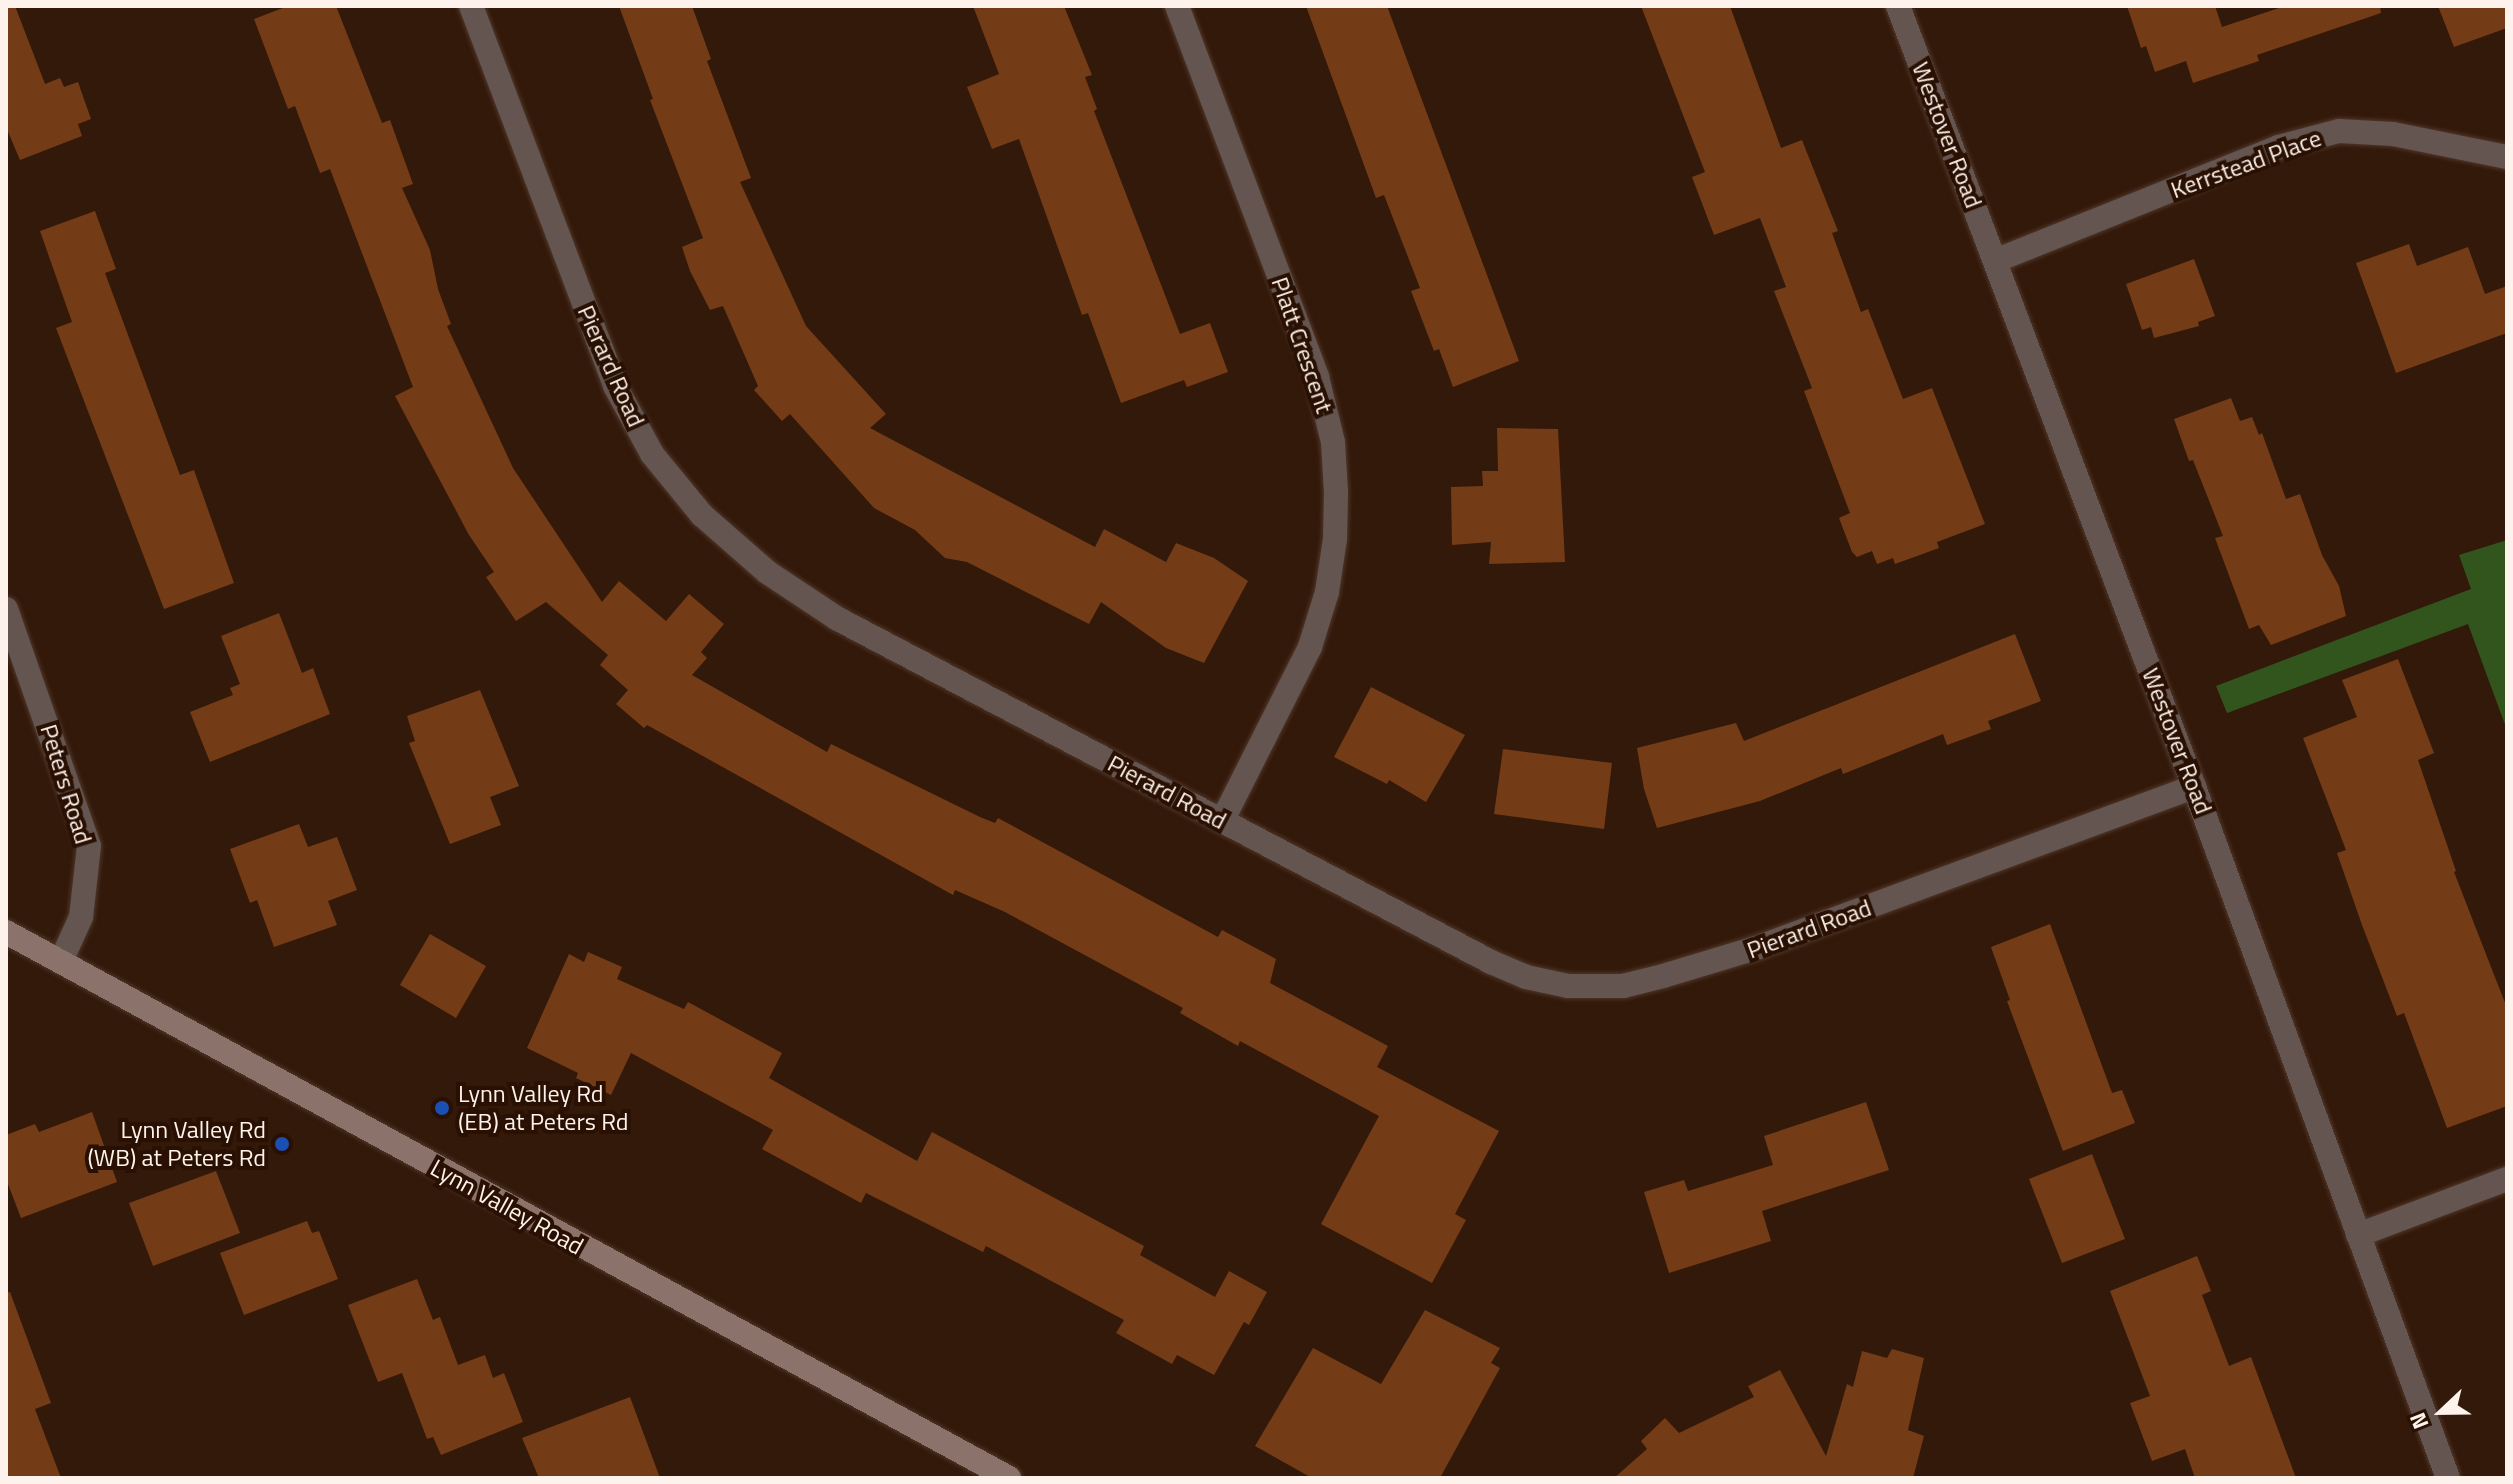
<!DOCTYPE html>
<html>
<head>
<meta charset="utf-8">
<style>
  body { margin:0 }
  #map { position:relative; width:2513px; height:1484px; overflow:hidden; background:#33190a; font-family:"Titillium Web",sans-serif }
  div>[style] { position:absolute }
  .forest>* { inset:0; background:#32551e }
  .building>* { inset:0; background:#743b17 }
  .roads { filter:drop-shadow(0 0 2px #4f372a) drop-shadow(0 0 2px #4f372a) }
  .street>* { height:24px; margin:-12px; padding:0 12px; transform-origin:12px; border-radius:12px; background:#645550 }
  .secondary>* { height:24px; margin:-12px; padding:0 12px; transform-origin:12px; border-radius:12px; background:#8b726b }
  .dots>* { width:22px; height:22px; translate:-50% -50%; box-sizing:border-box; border:4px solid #291002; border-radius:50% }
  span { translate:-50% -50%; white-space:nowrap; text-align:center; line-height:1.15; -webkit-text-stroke:8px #291002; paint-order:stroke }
  .street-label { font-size:24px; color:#fdf2ec }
  .poi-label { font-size:24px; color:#fdf2ec }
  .left { translate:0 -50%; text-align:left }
  .right { translate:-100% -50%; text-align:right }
  .frame { position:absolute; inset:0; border:8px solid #fdf2ec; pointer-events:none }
  .north { position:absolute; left:2401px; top:1372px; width:80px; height:80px; -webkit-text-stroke:6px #291002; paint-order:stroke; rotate:248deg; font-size:22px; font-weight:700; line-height:32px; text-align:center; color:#fdf2ec }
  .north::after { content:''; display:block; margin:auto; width:28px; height:36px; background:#fdf2ec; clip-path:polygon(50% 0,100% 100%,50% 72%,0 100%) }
</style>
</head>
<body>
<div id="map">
  <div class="forest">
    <i style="clip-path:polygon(2507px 540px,2507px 730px,2468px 624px,2227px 713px,2216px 686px,2471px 589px,2459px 555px)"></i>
  </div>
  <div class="building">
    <i style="clip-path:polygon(6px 6px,15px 6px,45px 84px,60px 78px,64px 87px,78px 82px,91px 119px,78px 124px,82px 136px,20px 160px,6px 127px)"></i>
    <i style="clip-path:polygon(288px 6px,336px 6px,382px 123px,390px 120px,413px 184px,402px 188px,430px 250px,438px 289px,451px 324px,447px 326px,513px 468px,602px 602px,619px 581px,666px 621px,689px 594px,724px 624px,701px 652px,707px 658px,692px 675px,827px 752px,831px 744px,980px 817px,995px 823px,998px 818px,1218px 937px,1222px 930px,1276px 959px,1270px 983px,1388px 1046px,1377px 1067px,1499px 1131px,1455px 1214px,1466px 1220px,1432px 1283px,1321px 1224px,1379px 1116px,1240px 1041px,1238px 1046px,1180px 1013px,1183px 1008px,1005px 912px,955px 890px,953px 895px,647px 725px,644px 728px,616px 704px,628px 690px,600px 665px,608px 655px,546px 602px,516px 621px,486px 577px,494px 572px,469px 535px,395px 396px,413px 387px,330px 169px,320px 173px,295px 106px,288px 109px,254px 19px)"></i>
    <i style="clip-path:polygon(619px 6px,692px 6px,711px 59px,707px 61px,751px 178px,740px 182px,806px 326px,886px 414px,870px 428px,1095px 547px,1104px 529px,1166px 562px,1176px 543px,1214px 558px,1248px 581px,1204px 663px,1166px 648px,1101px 602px,1089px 624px,967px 562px,945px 558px,915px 530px,874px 508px,790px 414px,782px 421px,754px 390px,758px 386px,723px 306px,710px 310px,690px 271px,682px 247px,703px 238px,650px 100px,653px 99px)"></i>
    <i style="clip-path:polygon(973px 6px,1064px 6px,1092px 75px,1085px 77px,1097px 109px,1094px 111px,1180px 334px,1210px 323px,1228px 372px,1187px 387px,1184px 380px,1121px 403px,1088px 313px,1082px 315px,1019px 139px,992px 149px,967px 87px,999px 74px)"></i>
    <i style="clip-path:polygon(1306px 6px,1387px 6px,1519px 361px,1453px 387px,1439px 349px,1434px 351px,1411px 291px,1420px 288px,1384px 195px,1376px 198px)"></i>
    <i style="clip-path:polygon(1641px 6px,1730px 6px,1781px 148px,1802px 140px,1838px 231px,1832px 233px,1861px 312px,1868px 309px,1903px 399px,1932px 388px,1985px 524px,1937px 542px,1939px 548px,1895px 564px,1893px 558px,1877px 564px,1872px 551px,1857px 557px,1852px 552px,1839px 518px,1850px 513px,1804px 391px,1812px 388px,1774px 291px,1786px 287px,1760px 218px,1714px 235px,1692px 177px,1705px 172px)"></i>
    <i style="clip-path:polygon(2127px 6px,2215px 6px,2222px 27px,2285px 6px,2380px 6px,2381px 13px,2257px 55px,2259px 61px,2193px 83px,2186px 61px,2155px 72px,2146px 46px,2141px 48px)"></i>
    <i style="clip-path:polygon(2438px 6px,2507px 6px,2507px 28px,2454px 47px)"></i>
    <i style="clip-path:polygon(95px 211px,116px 269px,105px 273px,180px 475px,194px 470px,234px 583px,164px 609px,56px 328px,72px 322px,40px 231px)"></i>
    <i style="clip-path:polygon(2409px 244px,2417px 266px,2468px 247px,2485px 294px,2507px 286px,2507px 333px,2396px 373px,2356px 263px)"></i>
    <i style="clip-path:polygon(2194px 259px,2215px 316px,2198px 322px,2199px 326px,2154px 338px,2151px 327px,2142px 330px,2126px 284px)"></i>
    <i style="clip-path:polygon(2231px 398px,2240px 421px,2252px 417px,2259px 435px,2262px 433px,2286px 499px,2300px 494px,2322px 555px,2339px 586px,2346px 616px,2271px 645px,2259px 625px,2249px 629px,2215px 538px,2223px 536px,2193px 460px,2189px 461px,2174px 419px)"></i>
    <i style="clip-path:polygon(1497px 428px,1558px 429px,1565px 562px,1489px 564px,1491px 542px,1452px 545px,1451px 487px,1483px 486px,1482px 471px,1498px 471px)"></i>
    <i style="clip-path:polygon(279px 613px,302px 673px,313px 668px,330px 714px,210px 762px,190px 712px,233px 695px,230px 688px,240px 684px,221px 636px)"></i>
    <i style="clip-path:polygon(2015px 634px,2041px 701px,1988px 721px,1991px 729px,1947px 745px,1943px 734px,1843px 774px,1841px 768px,1760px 801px,1657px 828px,1644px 789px,1637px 748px,1736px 723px,1744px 741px)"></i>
    <i style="clip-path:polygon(2398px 659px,2434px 753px,2418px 760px,2456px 871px,2454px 872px,2507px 1008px,2507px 1106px,2447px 1128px,2404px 1013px,2397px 1016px,2362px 925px,2337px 853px,2346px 850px,2303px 738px,2357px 717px,2342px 680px)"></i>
    <i style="clip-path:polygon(1371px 687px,1465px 735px,1426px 802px,1389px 780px,1387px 784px,1334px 757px)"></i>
    <i style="clip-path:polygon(480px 690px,519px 786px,490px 797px,501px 825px,450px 844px,409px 743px,415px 741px,407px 716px)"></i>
    <i style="clip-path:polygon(1503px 749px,1612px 763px,1604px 829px,1494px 814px)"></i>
    <i style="clip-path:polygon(299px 824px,308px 847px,337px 837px,357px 890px,328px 901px,337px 925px,274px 947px,257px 900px,250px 903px,230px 849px)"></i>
    <i style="clip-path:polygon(2050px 924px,2112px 1093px,2122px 1090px,2135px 1123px,2063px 1151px,2007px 1001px,2010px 1000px,1991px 947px)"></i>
    <i style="clip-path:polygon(430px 934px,486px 966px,456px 1018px,400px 985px)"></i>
    <i style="clip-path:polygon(588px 952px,622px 967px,617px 979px,684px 1009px,688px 1002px,782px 1053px,769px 1078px,917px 1161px,932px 1132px,1144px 1246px,1140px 1255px,1215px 1297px,1229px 1271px,1267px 1292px,1249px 1325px,1244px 1322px,1214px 1375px,1177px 1355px,1172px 1364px,1116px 1333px,1124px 1320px,986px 1246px,983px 1252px,866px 1193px,861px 1203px,762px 1149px,773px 1130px,631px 1053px,611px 1095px,576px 1078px,578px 1073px,527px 1048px,569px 954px,584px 962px)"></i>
    <i style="clip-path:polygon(1866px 1102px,1889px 1170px,1762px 1211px,1771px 1241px,1669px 1273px,1644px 1192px,1684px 1180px,1688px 1191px,1773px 1165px,1764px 1136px)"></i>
    <i style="clip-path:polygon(92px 1112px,117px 1182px,21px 1218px,6px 1179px,6px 1135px,35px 1124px,39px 1132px)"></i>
    <i style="clip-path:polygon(2092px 1154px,2125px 1239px,2062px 1263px,2029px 1179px)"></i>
    <i style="clip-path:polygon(216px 1171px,240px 1233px,153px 1266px,129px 1203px)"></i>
    <i style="clip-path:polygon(307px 1221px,312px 1233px,319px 1231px,338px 1279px,244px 1315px,220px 1253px)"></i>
    <i style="clip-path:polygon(2197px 1256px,2211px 1291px,2202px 1295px,2229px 1366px,2251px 1357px,2296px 1478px,2195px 1478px,2185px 1449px,2152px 1461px,2130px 1403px,2150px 1396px,2110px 1291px)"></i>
    <i style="clip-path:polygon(417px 1279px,433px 1320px,440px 1317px,458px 1365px,485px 1355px,493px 1378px,504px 1373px,523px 1422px,441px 1455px,433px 1437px,427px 1439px,402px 1373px,378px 1382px,348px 1305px)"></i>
    <i style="clip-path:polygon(10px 1292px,51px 1403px,35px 1409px,61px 1478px,6px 1478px,6px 1293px)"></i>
    <i style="clip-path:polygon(1425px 1310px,1500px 1348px,1491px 1363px,1500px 1368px,1440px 1478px,1312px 1478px,1255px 1446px,1313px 1348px,1381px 1384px)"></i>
    <i style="clip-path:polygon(1892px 1349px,1924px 1358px,1908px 1430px,1924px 1436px,1913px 1478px,1614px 1478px,1647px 1449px,1641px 1441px,1665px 1418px,1679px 1433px,1754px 1397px,1748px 1386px,1780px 1370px,1826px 1456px,1847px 1384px,1853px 1387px,1862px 1351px,1887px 1358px)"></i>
    <i style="clip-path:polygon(630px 1397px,660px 1478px,539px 1478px,522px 1438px)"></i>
  </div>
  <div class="roads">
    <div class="street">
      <i style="left:471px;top:6px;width:406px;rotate:69.2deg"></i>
      <i style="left:615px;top:386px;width:77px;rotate:61.4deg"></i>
      <i style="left:652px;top:454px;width:79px;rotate:50.7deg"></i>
      <i style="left:702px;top:515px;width:86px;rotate:41.2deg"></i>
      <i style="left:767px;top:572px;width:85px;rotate:33.5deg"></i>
      <i style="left:838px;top:619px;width:738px;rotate:27.71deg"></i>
      <i style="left:1491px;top:962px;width:38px;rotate:23deg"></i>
      <i style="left:1526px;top:977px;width:43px;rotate:12.1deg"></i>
      <i style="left:1568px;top:986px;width:55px"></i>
      <i style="left:1623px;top:986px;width:41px;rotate:-14deg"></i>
      <i style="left:1663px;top:976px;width:97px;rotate:-16.8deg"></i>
      <i style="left:1756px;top:948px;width:467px;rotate:-20.2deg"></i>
      <i style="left:1177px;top:6px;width:397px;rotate:69.3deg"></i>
      <i style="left:1317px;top:377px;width:67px;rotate:76.2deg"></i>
      <i style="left:1333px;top:442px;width:50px;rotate:86.6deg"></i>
      <i style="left:1336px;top:492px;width:47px;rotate:91.2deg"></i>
      <i style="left:1335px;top:539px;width:54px;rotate:98.6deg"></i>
      <i style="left:1327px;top:592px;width:58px;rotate:107.2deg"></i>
      <i style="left:1310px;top:647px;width:195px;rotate:116.8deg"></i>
      <i style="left:1898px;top:6px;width:835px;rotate:69.24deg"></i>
      <i style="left:2194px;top:787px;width:736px;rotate:69.82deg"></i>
      <i style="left:1995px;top:261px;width:305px;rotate:-21.9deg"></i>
      <i style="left:2278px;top:147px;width:63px;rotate:-14.7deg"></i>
      <i style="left:2339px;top:131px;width:54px;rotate:3.2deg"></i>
      <i style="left:2393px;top:134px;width:116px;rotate:11.4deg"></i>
      <i style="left:6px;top:609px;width:251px;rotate:70.7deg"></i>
      <i style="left:89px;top:846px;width:71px;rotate:96.4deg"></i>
      <i style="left:81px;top:917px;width:48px;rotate:114.4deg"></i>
      <i style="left:2358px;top:1235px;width:159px;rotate:-20.6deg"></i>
    </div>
    <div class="secondary">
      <i style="left:6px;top:932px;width:1142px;rotate:28.56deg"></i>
    </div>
  </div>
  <div class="dots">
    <i style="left:442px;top:1108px;background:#1a4fb4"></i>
    <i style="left:282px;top:1144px;background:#1a4fb4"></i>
  </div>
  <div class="street-label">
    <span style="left:1947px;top:135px;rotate:69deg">Westover Road</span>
    <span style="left:2246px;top:164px;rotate:-20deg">Kerrstead Place</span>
    <span style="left:1302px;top:345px;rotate:71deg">Platt Crescent</span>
    <span style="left:611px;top:366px;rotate:66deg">Pierard Road</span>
    <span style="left:2177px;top:741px;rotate:69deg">Westover Road</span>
    <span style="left:66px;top:784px;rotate:73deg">Peters Road</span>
    <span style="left:1167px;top:792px;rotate:28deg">Pierard Road</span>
    <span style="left:1809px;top:929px;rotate:-20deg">Pierard Road</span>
    <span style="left:507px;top:1207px;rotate:29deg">Lynn Valley Road</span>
  </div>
  <div class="poi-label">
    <span class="left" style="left:458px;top:1108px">Lynn Valley Rd<br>(EB) at Peters Rd</span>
    <span class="right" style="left:266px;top:1144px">Lynn Valley Rd<br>(WB) at Peters Rd</span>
  </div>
  <div class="frame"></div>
  <div class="north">N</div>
</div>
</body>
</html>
